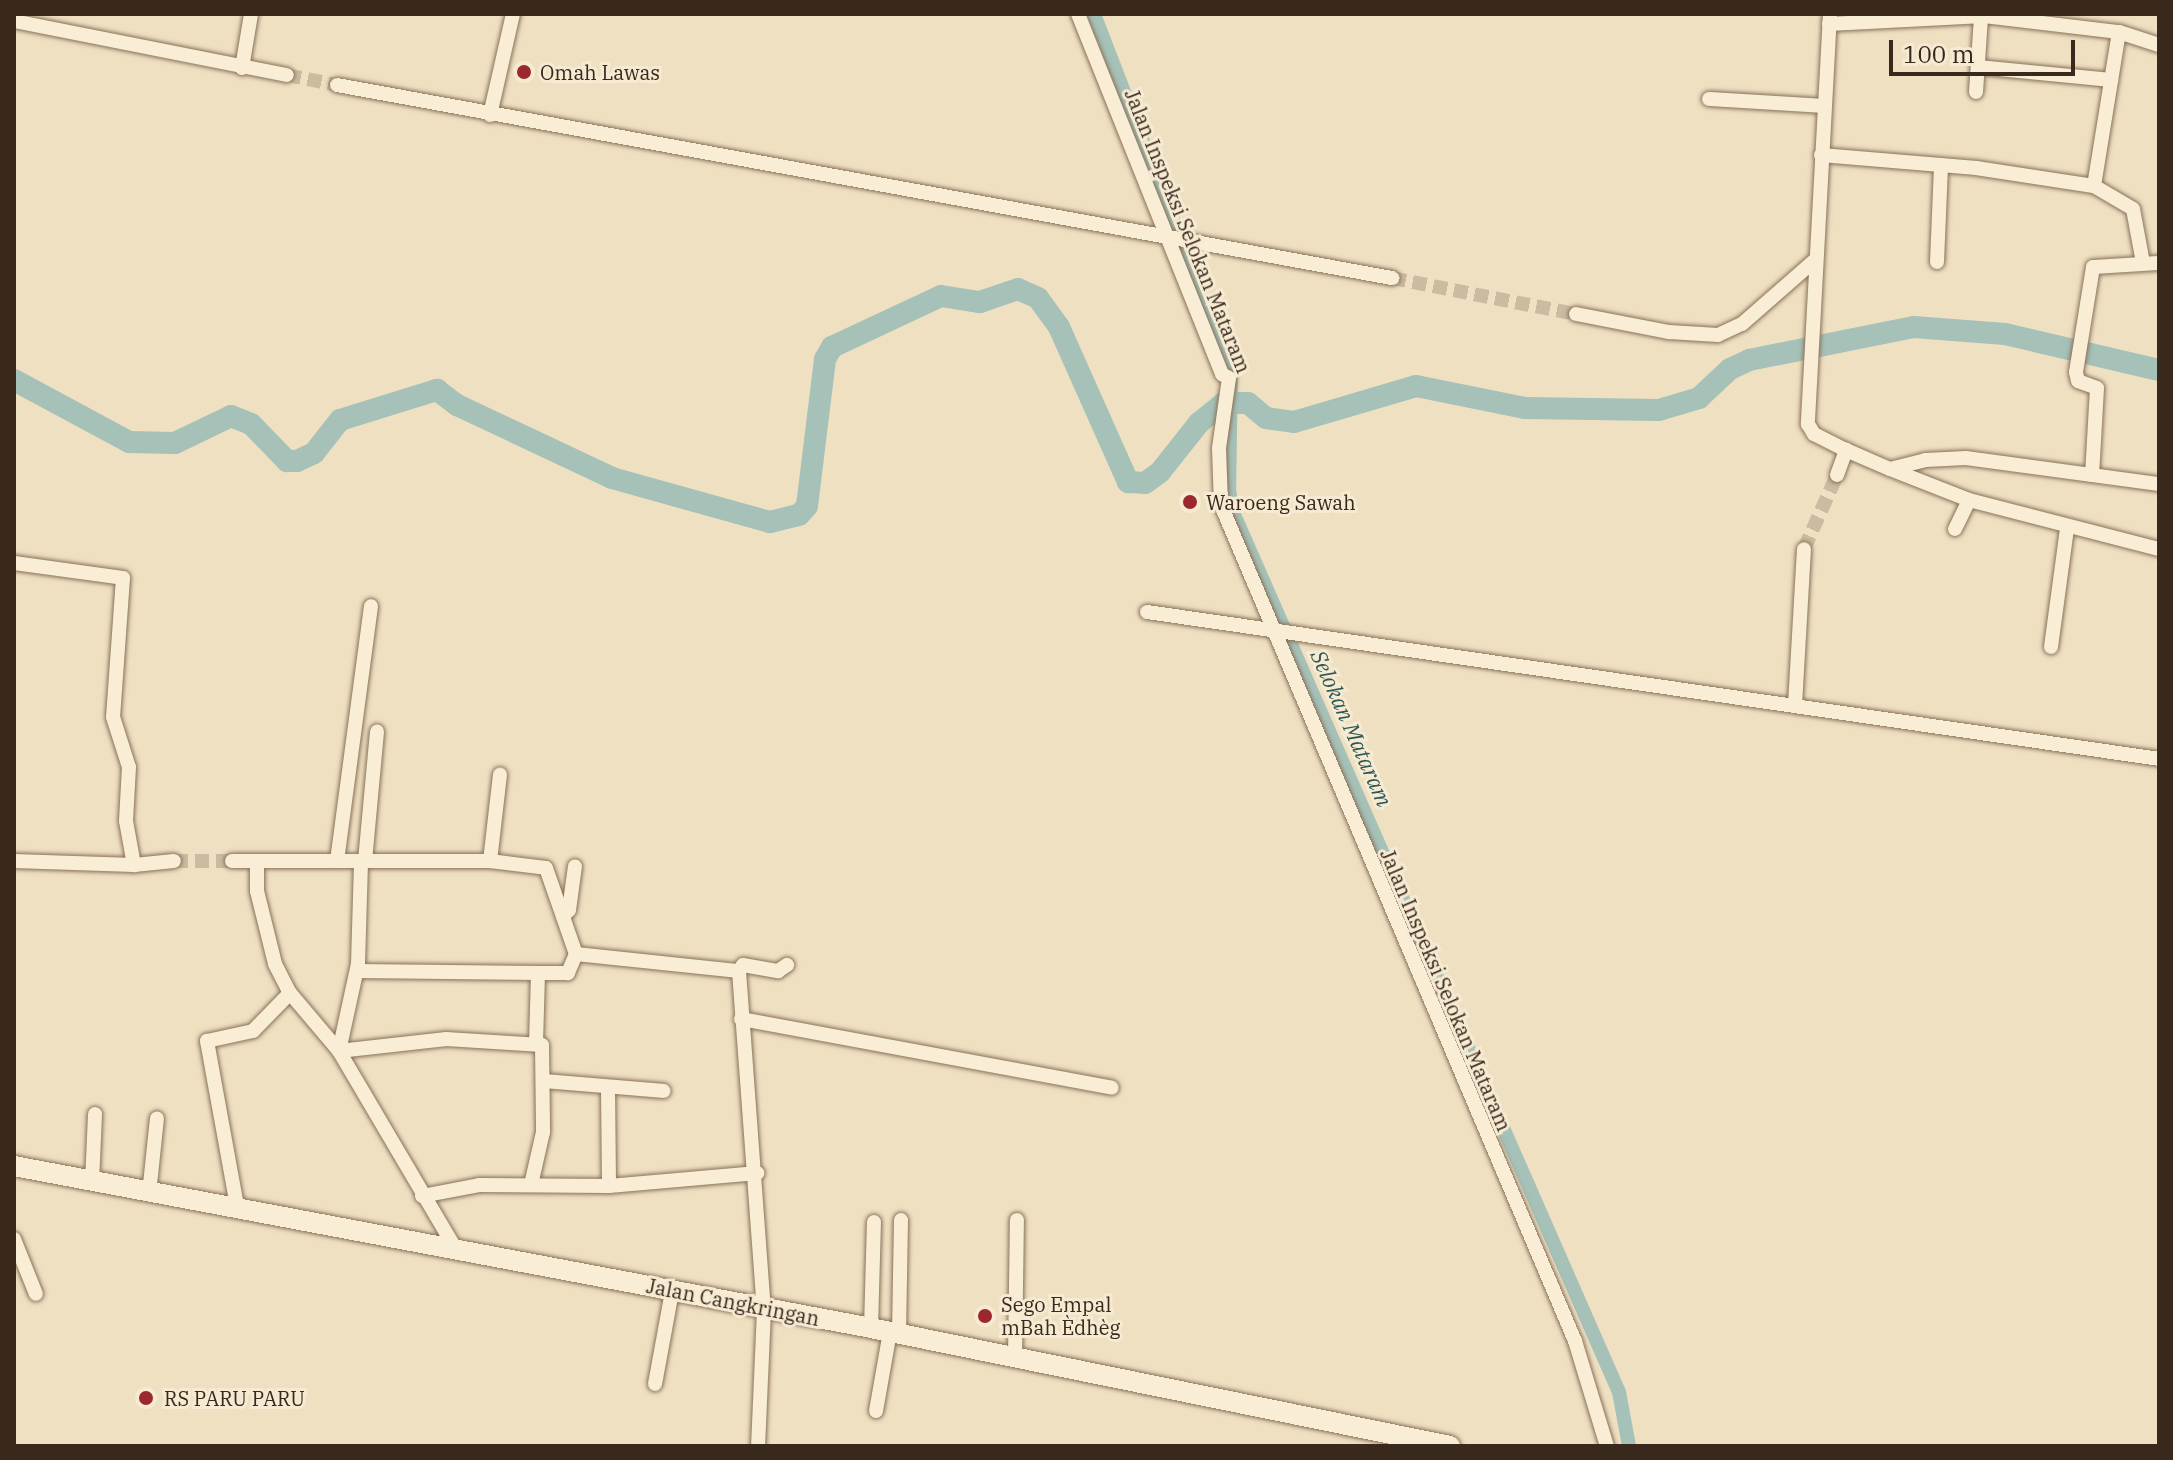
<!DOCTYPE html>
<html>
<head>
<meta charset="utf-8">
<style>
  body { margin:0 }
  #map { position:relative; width:2173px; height:1460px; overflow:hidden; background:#efe0c2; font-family:"IBM Plex Serif",serif }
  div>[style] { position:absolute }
  .canal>* { height:14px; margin:-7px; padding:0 7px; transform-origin:7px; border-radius:7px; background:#a5c1b8 }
  .river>* { height:22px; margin:-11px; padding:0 11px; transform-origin:11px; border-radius:11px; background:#a5c1b8 }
  .street-tunnel>* { height:14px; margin-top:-7px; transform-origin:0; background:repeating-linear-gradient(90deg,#cbbba1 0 14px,transparent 0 21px) }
  .roads { filter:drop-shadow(0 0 2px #897159) drop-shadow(0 0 2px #897159) }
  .street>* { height:14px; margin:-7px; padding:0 7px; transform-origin:7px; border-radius:7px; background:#f9edd6 }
  .secondary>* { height:20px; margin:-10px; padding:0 10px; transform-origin:10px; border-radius:10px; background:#f9edd6 }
  .dots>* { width:22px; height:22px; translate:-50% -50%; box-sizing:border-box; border:4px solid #f6ead2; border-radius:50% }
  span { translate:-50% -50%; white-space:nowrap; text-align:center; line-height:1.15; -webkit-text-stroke:6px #f6ead2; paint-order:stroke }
  .poi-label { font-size:20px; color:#39291d }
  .left { translate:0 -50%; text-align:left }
  .street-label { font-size:20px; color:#39291d }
  .water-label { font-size:22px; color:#2c5954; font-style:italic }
  .frame { position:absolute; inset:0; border:16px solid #39291d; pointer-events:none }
  .scale { position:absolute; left:1889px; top:40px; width:186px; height:36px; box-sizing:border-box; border:4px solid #39291d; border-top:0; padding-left:10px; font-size:24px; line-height:28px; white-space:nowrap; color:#39291d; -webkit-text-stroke:6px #f6ead2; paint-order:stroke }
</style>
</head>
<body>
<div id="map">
  <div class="canal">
    <i style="left:1094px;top:14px;width:381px;rotate:68.9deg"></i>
    <i style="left:1231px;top:369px;width:121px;rotate:90.9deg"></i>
    <i style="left:1229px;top:490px;width:22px;rotate:80deg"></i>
    <i style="left:1233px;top:512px;width:961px;rotate:66.32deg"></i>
    <i style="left:1619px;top:1392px;width:55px;rotate:79.5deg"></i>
  </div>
  <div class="river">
    <i style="left:14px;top:380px;width:131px;rotate:28.3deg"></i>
    <i style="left:129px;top:442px;width:46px;rotate:1.2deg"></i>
    <i style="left:175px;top:443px;width:62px;rotate:-25.7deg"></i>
    <i style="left:231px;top:416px;width:22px;rotate:22deg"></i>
    <i style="left:251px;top:424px;width:52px;rotate:45.8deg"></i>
    <i style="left:287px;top:461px;width:10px"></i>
    <i style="left:297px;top:461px;width:19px;rotate:-25deg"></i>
    <i style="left:314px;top:453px;width:42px;rotate:-51.8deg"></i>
    <i style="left:340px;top:420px;width:102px;rotate:-17.2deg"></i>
    <i style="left:437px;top:390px;width:25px;rotate:37deg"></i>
    <i style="left:457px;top:405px;width:171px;rotate:25.2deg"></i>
    <i style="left:612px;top:478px;width:164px;rotate:15.6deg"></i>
    <i style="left:770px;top:522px;width:30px;rotate:-14deg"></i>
    <i style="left:799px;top:515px;width:12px;rotate:-48deg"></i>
    <i style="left:807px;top:506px;width:148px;rotate:-83deg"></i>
    <i style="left:825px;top:359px;width:14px;rotate:-60deg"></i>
    <i style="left:832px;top:347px;width:120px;rotate:-25.1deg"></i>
    <i style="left:941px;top:296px;width:39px;rotate:9deg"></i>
    <i style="left:980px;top:302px;width:40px;rotate:-18.9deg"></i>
    <i style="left:1018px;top:289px;width:22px;rotate:24deg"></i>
    <i style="left:1038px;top:298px;width:36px;rotate:54deg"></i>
    <i style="left:1059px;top:327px;width:170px;rotate:66deg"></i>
    <i style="left:1128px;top:482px;width:17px;rotate:3deg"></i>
    <i style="left:1145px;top:483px;width:19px;rotate:-36deg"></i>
    <i style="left:1160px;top:472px;width:63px;rotate:-51.5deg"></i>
    <i style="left:1199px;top:423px;width:32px;rotate:-39deg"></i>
    <i style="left:1224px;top:403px;width:24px"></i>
    <i style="left:1248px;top:403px;width:23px;rotate:40deg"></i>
    <i style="left:1266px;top:418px;width:28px;rotate:8deg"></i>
    <i style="left:1294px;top:422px;width:127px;rotate:-16.4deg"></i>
    <i style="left:1416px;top:386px;width:111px;rotate:11.4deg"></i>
    <i style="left:1525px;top:408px;width:134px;rotate:0.9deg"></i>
    <i style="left:1659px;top:410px;width:42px;rotate:-16.7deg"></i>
    <i style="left:1699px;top:398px;width:42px;rotate:-43.1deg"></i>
    <i style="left:1730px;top:369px;width:21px;rotate:-25deg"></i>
    <i style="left:1749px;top:360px;width:168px;rotate:-11.3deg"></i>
    <i style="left:1914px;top:327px;width:91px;rotate:4.4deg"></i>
    <i style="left:2005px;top:334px;width:158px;rotate:13.2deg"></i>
  </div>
  <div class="street-tunnel">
    <i style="left:287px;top:75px;width:51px;rotate:11.3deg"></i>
    <i style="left:1392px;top:278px;width:187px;rotate:11.1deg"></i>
    <i style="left:1804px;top:549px;width:81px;rotate:-66deg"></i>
    <i style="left:174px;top:861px;width:58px"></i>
  </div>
  <div class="roads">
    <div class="street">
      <i style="left:1078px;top:14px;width:388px;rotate:68.2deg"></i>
      <i style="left:1222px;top:374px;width:8px;rotate:30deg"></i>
      <i style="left:1229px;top:378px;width:71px;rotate:98.1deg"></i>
      <i style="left:1219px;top:448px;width:57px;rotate:88deg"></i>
      <i style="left:1221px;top:505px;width:908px;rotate:67.05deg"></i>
      <i style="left:1575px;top:1341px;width:110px;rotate:73.1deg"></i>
      <i style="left:1830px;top:14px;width:411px;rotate:93.1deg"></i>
      <i style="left:1808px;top:424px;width:12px;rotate:59deg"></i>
      <i style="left:1814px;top:434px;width:36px;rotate:27deg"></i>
      <i style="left:14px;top:21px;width:278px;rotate:11.2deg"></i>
      <i style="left:1829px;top:24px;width:155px;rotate:-3deg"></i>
      <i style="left:1984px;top:16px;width:136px;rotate:6.8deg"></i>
      <i style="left:2119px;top:32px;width:42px;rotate:18deg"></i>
      <i style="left:1978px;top:67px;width:134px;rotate:5.6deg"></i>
      <i style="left:242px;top:68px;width:55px;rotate:-80.5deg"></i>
      <i style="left:337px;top:85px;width:1073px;rotate:10.37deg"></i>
      <i style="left:1976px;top:92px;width:76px;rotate:-86.2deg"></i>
      <i style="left:1709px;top:99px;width:113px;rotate:3.5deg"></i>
      <i style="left:490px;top:115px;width:104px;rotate:-77.2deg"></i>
      <i style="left:1821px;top:155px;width:156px;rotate:4.8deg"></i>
      <i style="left:1976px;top:168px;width:119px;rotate:8.7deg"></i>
      <i style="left:2094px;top:186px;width:45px;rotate:30.5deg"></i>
      <i style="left:2133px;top:209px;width:55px;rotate:79.5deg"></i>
      <i style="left:2094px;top:186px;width:156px;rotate:-80.8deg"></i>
      <i style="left:1937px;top:262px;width:97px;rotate:-87.6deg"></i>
      <i style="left:1576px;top:314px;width:95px;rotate:11deg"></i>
      <i style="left:1669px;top:332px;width:49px;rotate:3.5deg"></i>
      <i style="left:1718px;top:335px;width:26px;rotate:-25deg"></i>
      <i style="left:1742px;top:324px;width:96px;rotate:-41.2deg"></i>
      <i style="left:1890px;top:469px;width:85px;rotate:21.4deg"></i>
      <i style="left:1969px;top:500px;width:196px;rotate:14.5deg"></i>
      <i style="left:1837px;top:475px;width:27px;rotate:-70deg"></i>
      <i style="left:1846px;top:450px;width:48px;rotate:23.4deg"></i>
      <i style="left:1890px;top:469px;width:36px;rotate:-14deg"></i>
      <i style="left:1925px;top:460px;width:41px;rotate:-2.8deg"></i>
      <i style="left:1966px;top:458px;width:195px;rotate:7.7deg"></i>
      <i style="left:2092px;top:475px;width:87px;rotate:-86.7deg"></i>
      <i style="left:2097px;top:388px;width:20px;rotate:-160deg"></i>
      <i style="left:2078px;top:381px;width:9px;rotate:-103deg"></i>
      <i style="left:2076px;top:372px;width:106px;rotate:-80.8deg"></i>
      <i style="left:2093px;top:267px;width:66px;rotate:-3.5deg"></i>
      <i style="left:1955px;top:529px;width:32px;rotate:-64deg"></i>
      <i style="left:14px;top:563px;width:110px;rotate:7.8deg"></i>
      <i style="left:123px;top:578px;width:139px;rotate:94.1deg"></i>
      <i style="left:113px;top:717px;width:52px;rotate:72.3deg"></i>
      <i style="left:129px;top:767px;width:54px;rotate:93.2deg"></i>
      <i style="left:126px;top:821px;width:45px;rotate:79.7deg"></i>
      <i style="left:1147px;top:612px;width:1023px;rotate:8.26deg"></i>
      <i style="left:2051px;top:647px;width:120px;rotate:-82.3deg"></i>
      <i style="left:1795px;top:705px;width:156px;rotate:-86.7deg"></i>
      <i style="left:14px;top:861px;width:120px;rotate:1.9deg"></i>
      <i style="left:134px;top:865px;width:40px;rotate:-5.7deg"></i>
      <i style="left:232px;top:861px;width:258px"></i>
      <i style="left:490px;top:861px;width:56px;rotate:7.1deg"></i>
      <i style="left:546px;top:868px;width:91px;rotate:70.8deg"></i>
      <i style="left:576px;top:954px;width:21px;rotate:113deg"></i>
      <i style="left:568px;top:973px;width:30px;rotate:180deg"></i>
      <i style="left:538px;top:973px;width:70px;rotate:91.6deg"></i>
      <i style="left:257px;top:861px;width:30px;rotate:90deg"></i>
      <i style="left:257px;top:891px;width:75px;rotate:76.1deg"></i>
      <i style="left:275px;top:964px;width:33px;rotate:63deg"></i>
      <i style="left:290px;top:993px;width:76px;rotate:49.8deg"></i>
      <i style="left:339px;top:1051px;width:229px;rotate:59.5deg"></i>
      <i style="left:337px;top:861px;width:257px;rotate:-82.4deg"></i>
      <i style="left:365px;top:861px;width:130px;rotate:-84.7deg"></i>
      <i style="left:490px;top:861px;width:87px;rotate:-83.4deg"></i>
      <i style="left:563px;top:916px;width:8px;rotate:-45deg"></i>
      <i style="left:569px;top:910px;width:44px;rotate:-82.2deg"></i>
      <i style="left:576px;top:954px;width:164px;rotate:6deg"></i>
      <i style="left:739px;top:971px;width:7px;rotate:-56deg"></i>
      <i style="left:743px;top:965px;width:36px;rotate:10deg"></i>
      <i style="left:778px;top:971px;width:11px;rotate:-34deg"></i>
      <i style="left:357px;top:971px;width:181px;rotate:0.6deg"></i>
      <i style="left:739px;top:971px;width:340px;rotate:85.8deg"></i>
      <i style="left:764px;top:1310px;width:136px;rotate:92.5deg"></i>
      <i style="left:741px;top:1019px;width:377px;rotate:10.5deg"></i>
      <i style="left:339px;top:1051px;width:108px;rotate:-6.4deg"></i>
      <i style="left:446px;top:1039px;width:96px;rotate:3.6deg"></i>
      <i style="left:542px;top:1045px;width:87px;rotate:89.3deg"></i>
      <i style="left:543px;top:1132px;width:54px;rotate:102.8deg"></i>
      <i style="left:339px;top:1051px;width:89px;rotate:-77.7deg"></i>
      <i style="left:358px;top:964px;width:103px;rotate:-88.3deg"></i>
      <i style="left:545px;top:1081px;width:119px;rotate:4.8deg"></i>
      <i style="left:608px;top:1087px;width:99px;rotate:89.4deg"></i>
      <i style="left:92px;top:1183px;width:69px;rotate:-87.5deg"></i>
      <i style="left:149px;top:1194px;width:76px;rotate:-84deg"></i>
      <i style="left:422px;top:1196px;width:58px;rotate:-10.9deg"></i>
      <i style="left:479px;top:1185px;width:130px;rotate:0.4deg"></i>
      <i style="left:609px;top:1186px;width:149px;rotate:-5deg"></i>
      <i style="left:237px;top:1206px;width:168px;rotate:-100.3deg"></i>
      <i style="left:207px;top:1041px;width:47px;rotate:-12.3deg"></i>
      <i style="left:253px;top:1031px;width:53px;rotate:-45.8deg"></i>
      <i style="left:14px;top:1239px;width:59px;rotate:68.2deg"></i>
      <i style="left:871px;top:1328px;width:106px;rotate:-88.4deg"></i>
      <i style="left:899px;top:1334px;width:114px;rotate:-89deg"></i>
      <i style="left:1015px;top:1358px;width:138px;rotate:-89.2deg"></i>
      <i style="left:655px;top:1384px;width:95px;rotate:-79.6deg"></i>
      <i style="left:876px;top:1411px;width:80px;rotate:-80deg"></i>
    </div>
    <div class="secondary">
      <i style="left:14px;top:1166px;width:872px;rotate:10.7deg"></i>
      <i style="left:871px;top:1328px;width:591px;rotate:11.52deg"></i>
    </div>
  </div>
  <div class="dots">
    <i style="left:524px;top:72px;background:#9a282d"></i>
    <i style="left:1190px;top:502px;background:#9a282d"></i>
    <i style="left:985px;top:1316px;background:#9a282d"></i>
    <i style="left:146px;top:1398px;background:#9a282d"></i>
  </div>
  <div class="poi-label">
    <span class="left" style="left:540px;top:72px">Omah Lawas</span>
    <span class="left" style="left:1206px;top:502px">Waroeng Sawah</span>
    <span class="left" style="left:1001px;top:1316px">Sego Empal<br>mBah Èdhèg</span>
    <span class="left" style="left:164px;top:1398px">RS PARU PARU</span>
  </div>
  <div class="street-label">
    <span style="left:1188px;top:231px;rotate:68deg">Jalan Inspeksi Selokan Mataram</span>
    <span style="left:1446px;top:990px;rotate:67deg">Jalan Inspeksi Selokan Mataram</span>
    <span style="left:733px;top:1302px;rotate:11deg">Jalan Cangkringan</span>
  </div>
  <div class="water-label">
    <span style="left:1352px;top:728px;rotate:66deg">Selokan Mataram</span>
  </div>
  <div class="frame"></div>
  <div class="scale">100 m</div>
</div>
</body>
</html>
